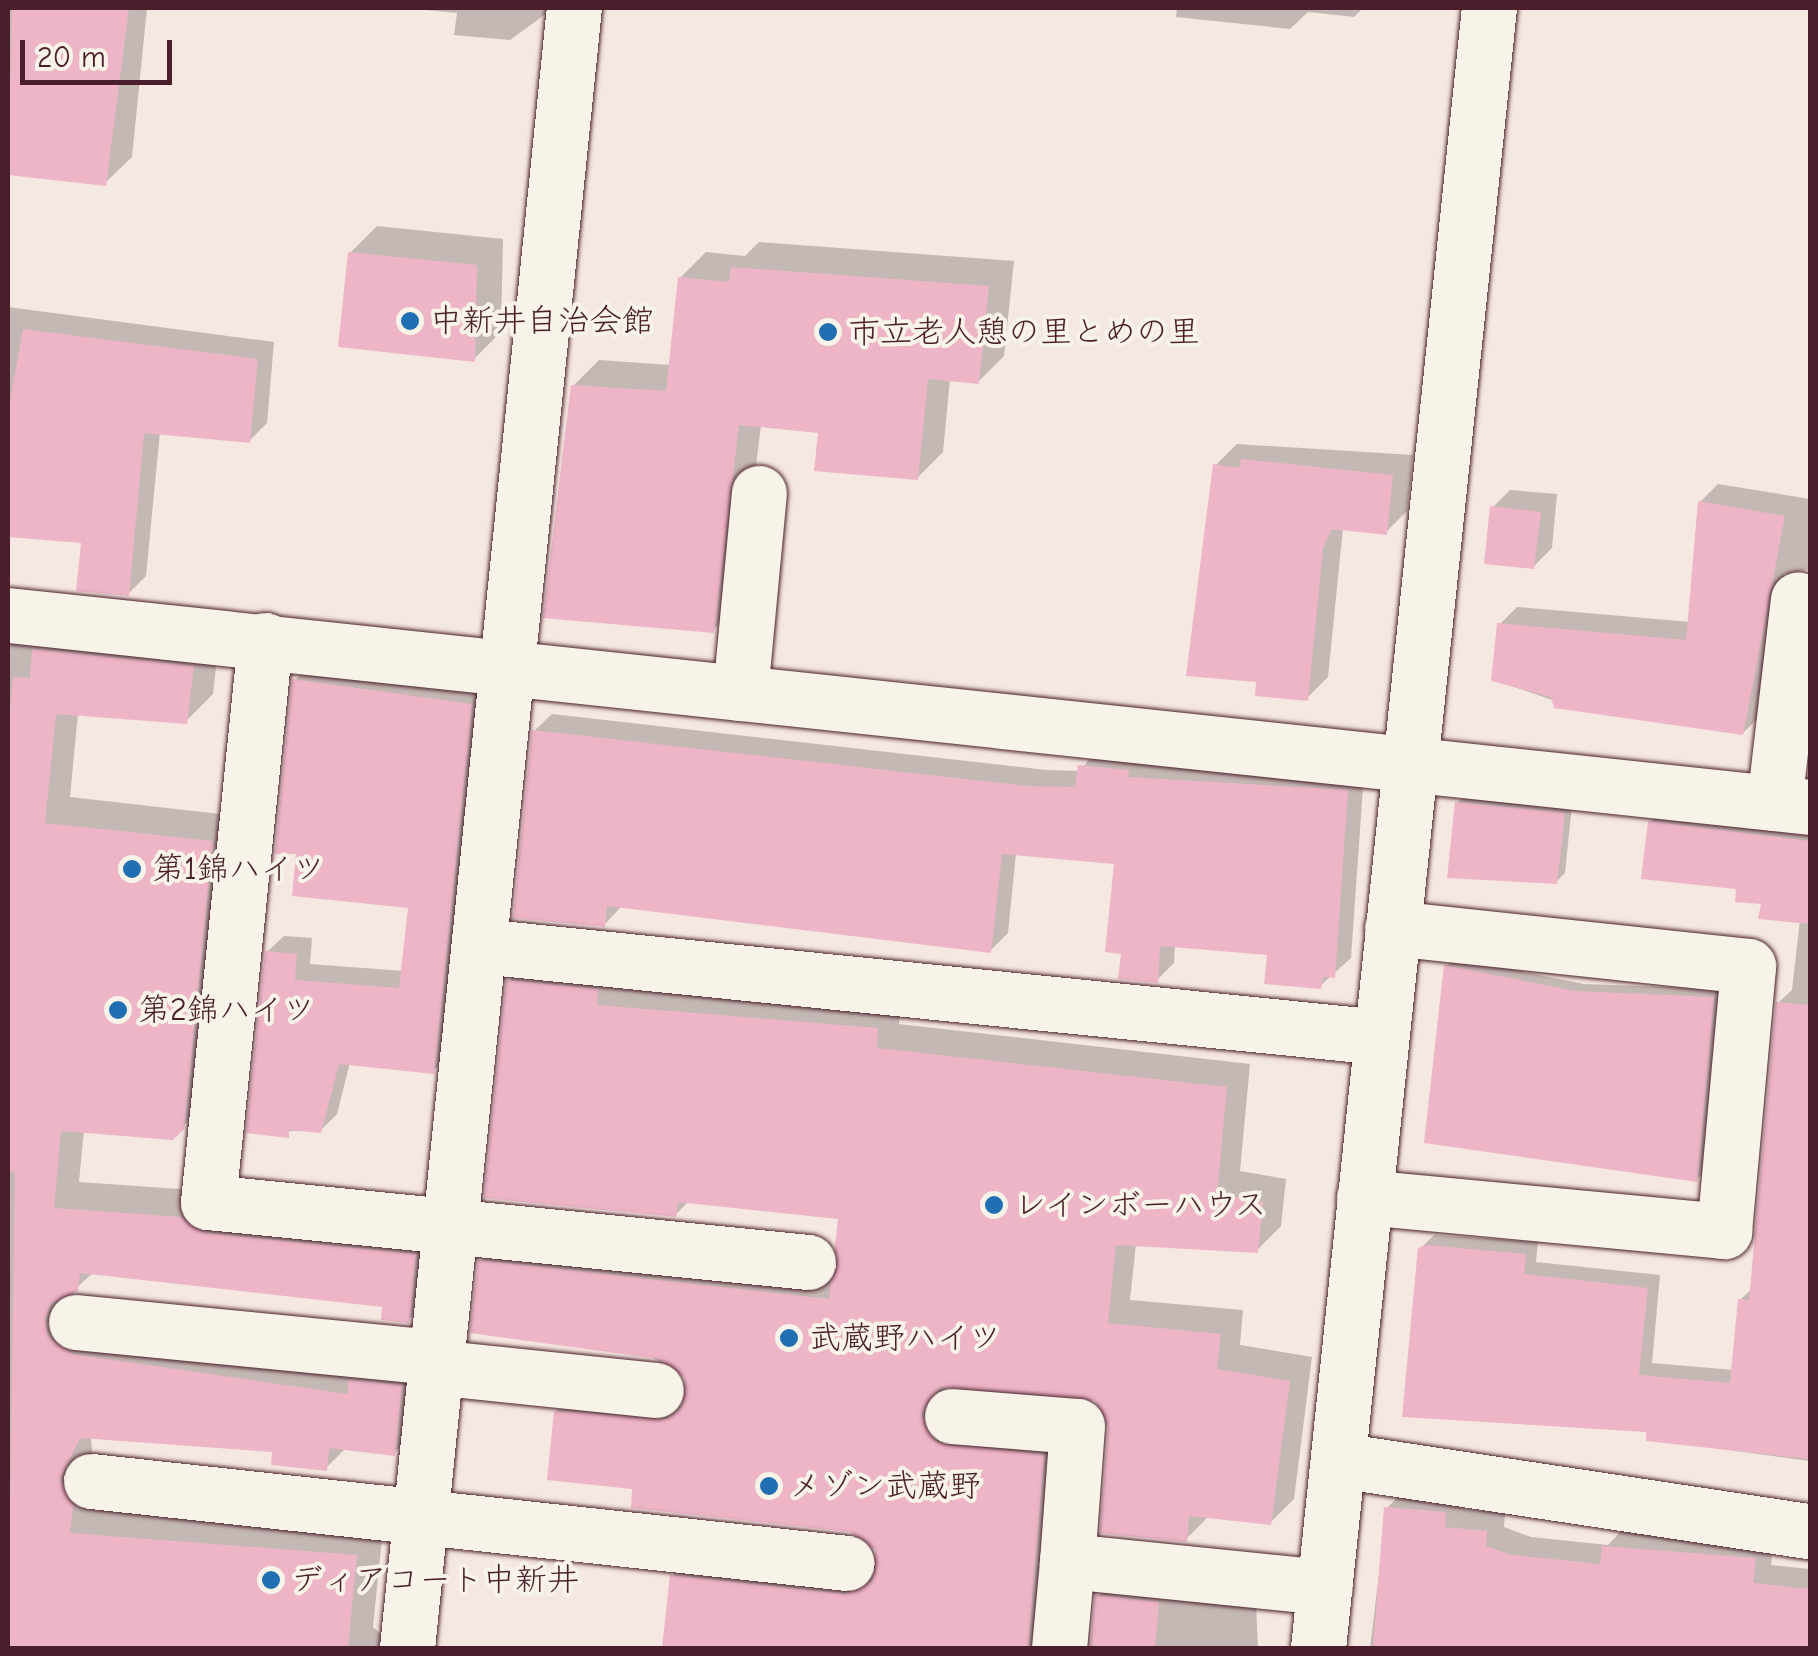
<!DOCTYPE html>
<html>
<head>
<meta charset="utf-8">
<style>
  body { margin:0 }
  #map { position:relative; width:1818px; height:1656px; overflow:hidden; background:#f5e7e1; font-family:"Comic Neue","Klee One",sans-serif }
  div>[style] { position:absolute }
  .shadow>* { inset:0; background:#0003 }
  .building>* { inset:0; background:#eeb5c7 }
  .roads { filter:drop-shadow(0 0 2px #4a1f2b) drop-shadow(0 0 2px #4a1f2b) }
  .minor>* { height:55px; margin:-27.5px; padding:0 27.5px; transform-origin:27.5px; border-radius:27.5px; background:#f7f3e8 }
  .dots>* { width:28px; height:28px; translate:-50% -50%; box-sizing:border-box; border:5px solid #f7f3e8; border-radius:50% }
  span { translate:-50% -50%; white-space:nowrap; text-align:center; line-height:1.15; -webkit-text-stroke:8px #f7f3e8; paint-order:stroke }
  .poi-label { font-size:32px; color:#4a1f2b }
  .left { translate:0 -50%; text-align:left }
  .frame { position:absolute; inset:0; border:10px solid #4a1f2b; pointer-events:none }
  .scale { position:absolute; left:20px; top:40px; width:152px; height:45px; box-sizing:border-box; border:5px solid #4a1f2b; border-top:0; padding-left:12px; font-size:30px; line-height:35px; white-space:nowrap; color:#4a1f2b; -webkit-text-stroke:8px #f7f3e8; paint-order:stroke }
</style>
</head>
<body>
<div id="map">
  <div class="shadow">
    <i style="clip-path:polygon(9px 8px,147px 8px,132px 157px,105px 183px,8px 172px)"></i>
    <i style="clip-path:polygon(404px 8px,554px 8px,510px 40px,454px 35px,457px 13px)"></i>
    <i style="clip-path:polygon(1177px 8px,1363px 8px,1354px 17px,1308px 12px,1290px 29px,1176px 17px)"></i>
    <i style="clip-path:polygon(377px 226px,503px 239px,501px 332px,474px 359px,350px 253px)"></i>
    <i style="clip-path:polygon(759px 242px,1014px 261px,1004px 356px,978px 382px,950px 379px,943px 452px,917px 478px,821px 431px,761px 425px,739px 604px,713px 630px,573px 386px,599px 360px,671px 365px,680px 278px,706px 252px,745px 256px)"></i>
    <i style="clip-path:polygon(8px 307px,274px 342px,267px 423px,249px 441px,160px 432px,146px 576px,128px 594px,83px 541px,8px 529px)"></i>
    <i style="clip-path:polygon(1237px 444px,1413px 455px,1407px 511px,1386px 532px,1343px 528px,1328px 677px,1307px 698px,1259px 680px,1215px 466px)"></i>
    <i style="clip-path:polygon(1718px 484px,1810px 499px,1810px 569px,1784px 574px,1761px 715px,1743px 733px,1555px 701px,1494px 680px,1499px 625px,1517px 607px,1690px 622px,1700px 502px)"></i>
    <i style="clip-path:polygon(1510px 490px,1557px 494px,1552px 548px,1534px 566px,1492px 508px)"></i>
    <i style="clip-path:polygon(8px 613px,219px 640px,213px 694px,186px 721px,78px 713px,70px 797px,238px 816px,210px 1100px,172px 1137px,84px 1130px,79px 1182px,208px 1191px,441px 1228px,434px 1294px,408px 1320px,385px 1304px,94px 1272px,74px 1290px,73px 1307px,428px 1359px,421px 1426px,394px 1453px,346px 1448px,326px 1468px,275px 1450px,91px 1437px,96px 1507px,383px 1529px,373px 1627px,396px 1648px,8px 1648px)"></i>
    <i style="clip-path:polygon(311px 664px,487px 688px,450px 1055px,433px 1071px,350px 1062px,337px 1114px,320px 1131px,249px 1131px,267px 952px,284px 936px,312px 938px,310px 964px,404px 971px,411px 906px,298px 851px,295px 680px)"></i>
    <i style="clip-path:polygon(552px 714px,1046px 770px,1080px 771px,1098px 748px,1364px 773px,1351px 958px,1320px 986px,1270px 952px,1175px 944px,1174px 963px,1157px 980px,1123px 951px,1116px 862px,1016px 853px,1008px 933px,990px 951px,621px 907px,604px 925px,534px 731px)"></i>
    <i style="clip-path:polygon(1466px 794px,1572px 805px,1565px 873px,1556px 882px,1457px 803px)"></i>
    <i style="clip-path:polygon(1664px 809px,1810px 827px,1810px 1461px,1648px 1439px,1649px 1430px,1420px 1249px,1434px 1235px,1538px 1242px,1536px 1262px,1660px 1275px,1652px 1363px,1734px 1370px,1740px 1300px,1753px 1288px,1778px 1003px,1792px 990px,1800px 920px,1650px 822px)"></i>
    <i style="clip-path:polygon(533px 957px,901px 1005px,899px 1024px,1250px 1064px,1240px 1171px,1286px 1179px,1281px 1226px,1257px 1250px,1136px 1244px,1130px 1300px,1243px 1310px,1240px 1345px,1312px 1357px,1294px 1499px,1270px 1523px,1209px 1516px,1186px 1539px,1097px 1399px,945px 1386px,947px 1406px,1066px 1432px,1064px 1648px,664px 1647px,672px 1576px,696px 1553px,870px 1571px,878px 1548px,851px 1530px,635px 1487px,556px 1412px,580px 1388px,686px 1395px,687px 1377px,480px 1262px,504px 1238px,839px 1274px,840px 1216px,689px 1201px,675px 1215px,509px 981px)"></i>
    <i style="clip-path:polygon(1455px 958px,1584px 984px,1721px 989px,1705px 1171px,1696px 1180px,1446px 966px)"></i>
    <i style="clip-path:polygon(1406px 1489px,1464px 1493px,1463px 1509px,1505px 1513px,1504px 1527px,1531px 1537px,1608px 1545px,1624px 1528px,1774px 1540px,1771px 1565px,1810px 1569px,1810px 1648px,1370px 1648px,1387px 1508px)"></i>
    <i style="clip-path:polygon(1121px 1573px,1256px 1604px,1258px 1648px,1090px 1648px,1098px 1596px)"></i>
  </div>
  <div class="building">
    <i style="clip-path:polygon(12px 8px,129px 8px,106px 186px,8px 175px)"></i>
    <i style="clip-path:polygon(348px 252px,477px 265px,475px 362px,338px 347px)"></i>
    <i style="clip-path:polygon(731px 267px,989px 286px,979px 384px,928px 379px,918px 480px,814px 471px,818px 433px,739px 425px,714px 633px,543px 618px,571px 385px,666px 391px,678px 277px,729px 282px)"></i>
    <i style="clip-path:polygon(23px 329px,258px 359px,250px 443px,144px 433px,129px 596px,76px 591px,81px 543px,9px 537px,8px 412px)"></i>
    <i style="clip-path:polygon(1241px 459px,1393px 475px,1387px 535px,1332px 529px,1323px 548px,1308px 701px,1255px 696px,1256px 682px,1186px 676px,1213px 464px,1240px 468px)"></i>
    <i style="clip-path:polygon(1698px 501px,1785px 516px,1743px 735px,1554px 708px,1551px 697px,1491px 681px,1497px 623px,1686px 640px)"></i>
    <i style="clip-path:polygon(1490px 506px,1541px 512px,1534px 569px,1484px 564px)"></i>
    <i style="clip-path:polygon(32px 649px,194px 666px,187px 724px,56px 714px,45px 823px,213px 841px,184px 1129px,173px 1140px,61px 1131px,54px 1208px,181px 1217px,205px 1233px,416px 1254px,409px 1323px,381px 1320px,382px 1307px,80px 1273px,78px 1291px,51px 1303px,45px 1320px,48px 1336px,72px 1354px,347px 1394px,349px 1380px,402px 1385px,395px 1456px,329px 1448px,327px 1471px,271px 1465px,272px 1452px,80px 1438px,60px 1479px,73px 1506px,70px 1533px,357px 1555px,348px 1648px,8px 1648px,15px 1173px,8px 1172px,8px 733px,13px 677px,30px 678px)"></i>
    <i style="clip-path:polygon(292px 679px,472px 704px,434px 1074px,339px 1064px,321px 1133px,289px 1130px,289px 1138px,246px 1133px,265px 951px,297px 954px,295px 980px,399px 988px,408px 908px,292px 896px,296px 854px,275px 854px)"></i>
    <i style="clip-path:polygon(532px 730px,1027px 786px,1075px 787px,1078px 765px,1129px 770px,1128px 777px,1348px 790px,1335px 978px,1323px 977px,1321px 989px,1264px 984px,1267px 955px,1160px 946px,1158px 983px,1118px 979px,1121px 954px,1105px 952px,1114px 864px,1002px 854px,991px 953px,607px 906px,605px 927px,513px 918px)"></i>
    <i style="clip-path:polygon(1455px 802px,1565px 813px,1557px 884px,1447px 878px)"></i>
    <i style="clip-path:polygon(1648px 821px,1810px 841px,1810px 924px,1758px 919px,1761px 904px,1735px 902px,1736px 889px,1641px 879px)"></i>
    <i style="clip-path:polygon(1444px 965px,1575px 991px,1714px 997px,1697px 1182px,1424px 1143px)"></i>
    <i style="clip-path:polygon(506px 980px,598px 989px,597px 1005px,878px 1028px,877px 1048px,1227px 1087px,1217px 1194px,1263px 1202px,1258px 1253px,1116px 1245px,1108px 1323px,1221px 1334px,1217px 1369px,1290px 1381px,1271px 1525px,1189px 1516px,1187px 1542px,1100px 1533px,1108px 1428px,1095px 1401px,940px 1387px,921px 1413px,935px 1442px,1044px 1455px,1028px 1648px,662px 1648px,670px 1575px,845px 1594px,873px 1581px,875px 1550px,850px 1532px,631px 1508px,632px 1489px,547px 1480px,554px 1411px,668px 1419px,682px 1407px,685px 1378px,659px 1359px,470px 1333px,478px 1260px,829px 1299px,838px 1219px,678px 1202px,676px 1217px,484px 1198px)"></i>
    <i style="clip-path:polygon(1776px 1002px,1810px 1005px,1810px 1459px,1646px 1441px,1646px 1432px,1402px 1417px,1418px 1248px,1426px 1245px,1526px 1254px,1524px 1274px,1648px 1288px,1639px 1375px,1730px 1383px,1738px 1299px,1749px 1300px)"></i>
    <i style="clip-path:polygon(1384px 1507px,1446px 1512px,1445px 1527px,1487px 1531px,1486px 1546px,1511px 1555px,1600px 1564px,1602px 1546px,1756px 1558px,1753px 1583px,1810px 1589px,1810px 1648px,1373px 1648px)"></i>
    <i style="clip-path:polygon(1095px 1595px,1159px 1602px,1155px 1648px,1090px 1648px)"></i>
  </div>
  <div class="roads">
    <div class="minor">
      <i style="left:8px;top:615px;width:1812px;rotate:6.08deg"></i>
      <i style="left:265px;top:640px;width:565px;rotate:95.79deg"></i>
      <i style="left:208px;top:1202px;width:603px;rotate:5.71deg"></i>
      <i style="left:740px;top:693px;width:201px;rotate:-84.6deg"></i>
      <i style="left:1774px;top:803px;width:205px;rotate:-83.3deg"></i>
      <i style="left:480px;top:946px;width:905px;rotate:5.77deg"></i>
      <i style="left:1364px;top:1197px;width:362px;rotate:5.4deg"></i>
      <i style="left:1724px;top:1231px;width:266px;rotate:-84.8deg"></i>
      <i style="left:1748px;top:966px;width:358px;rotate:-173.9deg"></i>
      <i style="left:76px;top:1322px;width:361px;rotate:5.6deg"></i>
      <i style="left:433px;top:1367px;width:224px;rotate:5.9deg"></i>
      <i style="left:952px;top:1416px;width:125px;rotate:4.6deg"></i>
      <i style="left:1077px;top:1426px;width:135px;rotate:94.2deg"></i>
      <i style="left:1067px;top:1561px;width:259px;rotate:5.8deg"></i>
      <i style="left:1338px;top:1460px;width:477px;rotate:8.6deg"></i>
      <i style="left:91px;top:1481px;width:760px;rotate:6.19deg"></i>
      <i style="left:407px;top:1648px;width:1648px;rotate:-84.19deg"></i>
      <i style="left:1059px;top:1648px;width:87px;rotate:-84.7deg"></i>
      <i style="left:1318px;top:1648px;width:1649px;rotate:-84.05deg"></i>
    </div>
  </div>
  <div class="dots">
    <i style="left:410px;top:321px;background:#1f6fb2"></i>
    <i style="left:828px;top:332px;background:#1f6fb2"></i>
    <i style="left:132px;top:869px;background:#1f6fb2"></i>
    <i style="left:118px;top:1010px;background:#1f6fb2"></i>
    <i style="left:994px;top:1205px;background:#1f6fb2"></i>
    <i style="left:789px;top:1338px;background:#1f6fb2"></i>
    <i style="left:769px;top:1486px;background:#1f6fb2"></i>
    <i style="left:271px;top:1580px;background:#1f6fb2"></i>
  </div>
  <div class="poi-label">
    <span class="left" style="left:430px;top:321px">中新井自治会館</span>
    <span class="left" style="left:848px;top:332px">市立老人憩の里とめの里</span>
    <span class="left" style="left:152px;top:869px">第1錦ハイツ</span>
    <span class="left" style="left:138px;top:1010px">第2錦ハイツ</span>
    <span class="left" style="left:1014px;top:1205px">レインボーハウス</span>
    <span class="left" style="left:809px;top:1338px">武蔵野ハイツ</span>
    <span class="left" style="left:789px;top:1486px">メゾン武蔵野</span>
    <span class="left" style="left:291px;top:1580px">ディアコート中新井</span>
  </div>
  <div class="frame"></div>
  <div class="scale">20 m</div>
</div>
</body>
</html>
